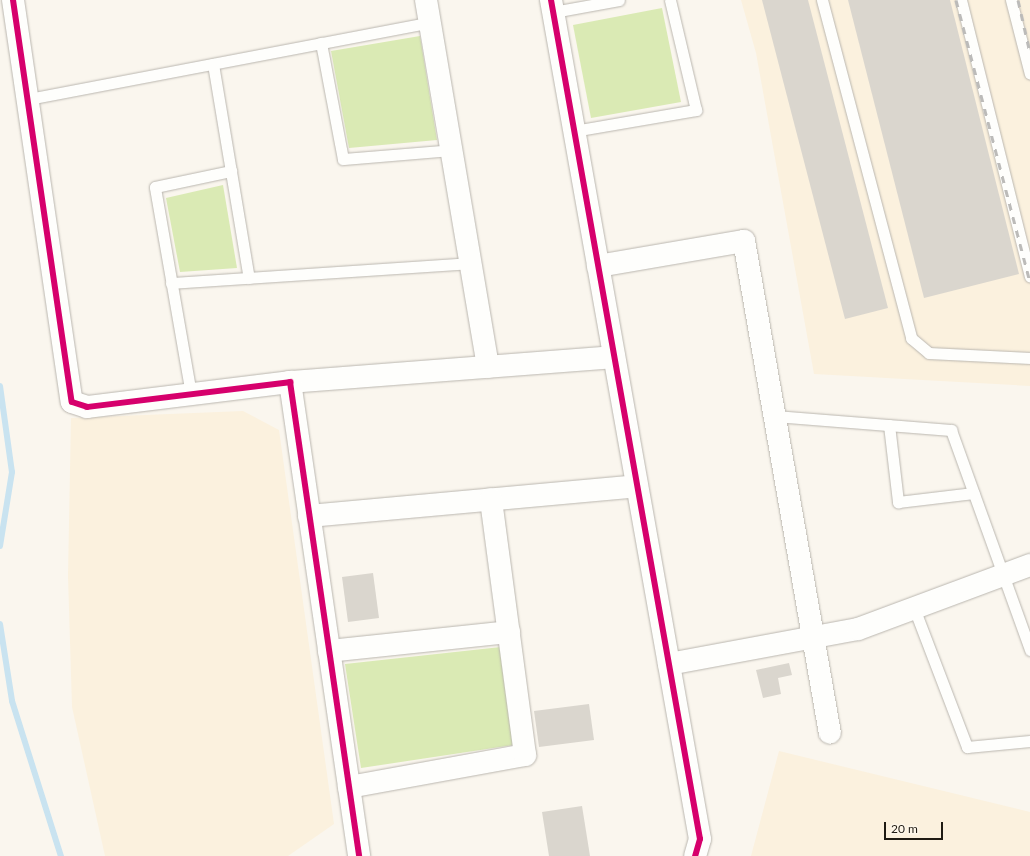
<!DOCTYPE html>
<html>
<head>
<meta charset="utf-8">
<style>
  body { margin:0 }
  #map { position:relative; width:1030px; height:856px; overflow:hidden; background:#faf6ee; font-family:Lato,sans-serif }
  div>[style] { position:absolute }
  .built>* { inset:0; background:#fbf1de }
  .green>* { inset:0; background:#daeab4 }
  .stream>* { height:6px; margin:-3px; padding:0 3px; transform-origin:3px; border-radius:3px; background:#c9e3f0 }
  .building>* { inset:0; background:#dad6ce }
  .roads { filter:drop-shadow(0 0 1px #bab6af) drop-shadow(0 0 1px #bab6af) }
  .lane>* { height:11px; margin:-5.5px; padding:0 5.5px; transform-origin:5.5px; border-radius:5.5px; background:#fefefc }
  .street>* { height:22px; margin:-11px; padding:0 11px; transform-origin:11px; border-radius:11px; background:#fefefc }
  .secondary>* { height:22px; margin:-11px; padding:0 11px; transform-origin:11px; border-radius:11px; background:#fefefc }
  .rail>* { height:3px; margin-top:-1.5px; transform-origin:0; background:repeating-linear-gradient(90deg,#bcbbb9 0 7px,transparent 0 14px) }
  .cycleway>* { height:6px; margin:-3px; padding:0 3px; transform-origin:3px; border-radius:3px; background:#d6006c }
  span { translate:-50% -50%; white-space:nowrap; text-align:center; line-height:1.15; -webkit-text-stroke:3.5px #fef7ea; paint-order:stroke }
  .scale { position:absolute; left:884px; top:822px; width:59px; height:18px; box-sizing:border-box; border:2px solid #1f1b13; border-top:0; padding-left:5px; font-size:12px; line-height:14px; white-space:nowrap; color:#1f1b13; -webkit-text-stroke:3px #fef7ea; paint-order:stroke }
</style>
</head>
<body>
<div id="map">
  <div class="built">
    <i style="clip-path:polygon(741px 0,1030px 0,1030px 386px,814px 374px,756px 53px)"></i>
    <i style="clip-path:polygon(243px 411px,279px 430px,334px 824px,288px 856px,105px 856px,72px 707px,68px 576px,71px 418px)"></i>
    <i style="clip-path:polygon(779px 751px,1030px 812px,1030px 856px,751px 856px)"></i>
  </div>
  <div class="green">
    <i style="clip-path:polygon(662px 8px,681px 102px,591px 118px,573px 25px)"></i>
    <i style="clip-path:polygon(420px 36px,437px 140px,349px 148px,331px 51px)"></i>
    <i style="clip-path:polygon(223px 185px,237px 268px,180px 272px,166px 198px)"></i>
    <i style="clip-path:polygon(501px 647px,514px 745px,361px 768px,345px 664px)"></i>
  </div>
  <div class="stream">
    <i style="left:0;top:386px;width:87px;rotate:82.1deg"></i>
    <i style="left:12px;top:472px;width:75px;rotate:99.2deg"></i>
    <i style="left:0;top:624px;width:78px;rotate:81.1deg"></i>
    <i style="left:12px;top:701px;width:163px;rotate:72.5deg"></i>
  </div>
  <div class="building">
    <i style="clip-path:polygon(762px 0,808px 0,888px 308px,845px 319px)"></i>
    <i style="clip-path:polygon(848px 0,950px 0,1019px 274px,924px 298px)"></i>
    <i style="clip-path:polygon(373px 573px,379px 618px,348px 622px,342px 577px)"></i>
    <i style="clip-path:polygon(789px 663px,792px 675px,778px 678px,781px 694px,763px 698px,756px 670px)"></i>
    <i style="clip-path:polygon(589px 704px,594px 740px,539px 747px,534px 711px)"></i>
    <i style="clip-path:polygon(582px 806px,590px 856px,549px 856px,542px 812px)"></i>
  </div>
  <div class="roads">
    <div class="lane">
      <i style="left:822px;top:0;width:350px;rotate:75.2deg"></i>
      <i style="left:911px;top:338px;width:23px;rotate:40deg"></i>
      <i style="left:929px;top:353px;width:101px;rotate:2.8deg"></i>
      <i style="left:961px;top:0;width:285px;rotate:76deg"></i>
      <i style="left:1011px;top:0;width:76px;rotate:75.6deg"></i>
      <i style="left:553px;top:12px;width:67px;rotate:-10.3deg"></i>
      <i style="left:321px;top:43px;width:118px;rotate:79.3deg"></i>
      <i style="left:343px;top:159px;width:109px;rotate:-4.7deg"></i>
      <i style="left:213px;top:64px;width:217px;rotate:80.5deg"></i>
      <i style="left:28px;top:99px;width:409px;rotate:-10.8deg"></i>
      <i style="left:574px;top:131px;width:124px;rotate:-9.8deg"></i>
      <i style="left:696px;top:110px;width:113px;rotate:-103.3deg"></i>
      <i style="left:171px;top:283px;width:300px;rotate:-3.8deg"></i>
      <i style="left:191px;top:394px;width:210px;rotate:-99.9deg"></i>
      <i style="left:155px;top:187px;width:78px;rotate:-11.9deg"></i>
      <i style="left:774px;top:416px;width:178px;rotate:4.5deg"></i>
      <i style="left:951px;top:430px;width:234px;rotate:70.2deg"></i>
      <i style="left:889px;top:425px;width:78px;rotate:83.3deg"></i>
      <i style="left:898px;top:502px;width:76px;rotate:-6.8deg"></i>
      <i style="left:914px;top:608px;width:149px;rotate:69.1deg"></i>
      <i style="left:967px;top:747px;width:63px;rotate:-5.4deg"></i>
    </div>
    <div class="street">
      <i style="left:426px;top:0;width:372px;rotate:80.4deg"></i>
      <i style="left:598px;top:266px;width:148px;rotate:-9.7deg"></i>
      <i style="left:744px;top:241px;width:499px;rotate:80.1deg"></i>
      <i style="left:290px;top:382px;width:325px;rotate:-4.4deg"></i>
      <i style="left:309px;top:516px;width:329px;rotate:-5.2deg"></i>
      <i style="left:329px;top:651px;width:181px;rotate:-6deg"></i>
      <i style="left:669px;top:664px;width:192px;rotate:-10.5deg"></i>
      <i style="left:858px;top:629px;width:184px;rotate:-20.4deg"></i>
      <i style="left:349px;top:787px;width:179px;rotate:-10.3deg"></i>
      <i style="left:525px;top:755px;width:258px;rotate:-97.6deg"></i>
    </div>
    <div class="secondary">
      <i style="left:13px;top:0;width:406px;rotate:81.7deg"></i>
      <i style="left:72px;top:402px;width:16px;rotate:18deg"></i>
      <i style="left:87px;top:407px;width:205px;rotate:-7deg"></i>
      <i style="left:290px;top:382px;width:479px;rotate:81.7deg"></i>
      <i style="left:551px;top:0;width:852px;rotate:79.93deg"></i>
      <i style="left:700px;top:839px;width:18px;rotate:106deg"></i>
    </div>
  </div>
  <div class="rail">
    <i style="left:956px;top:0;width:292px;rotate:75.3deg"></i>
    <i style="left:1018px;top:0;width:54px;rotate:77.2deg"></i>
  </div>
  <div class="cycleway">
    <i style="left:13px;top:0;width:406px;rotate:81.7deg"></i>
    <i style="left:72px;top:402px;width:16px;rotate:18deg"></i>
    <i style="left:87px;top:407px;width:205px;rotate:-7deg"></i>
    <i style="left:290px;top:382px;width:479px;rotate:81.7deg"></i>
    <i style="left:551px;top:0;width:852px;rotate:79.93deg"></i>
    <i style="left:700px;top:839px;width:18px;rotate:106deg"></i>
  </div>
  <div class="scale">20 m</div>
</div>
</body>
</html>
